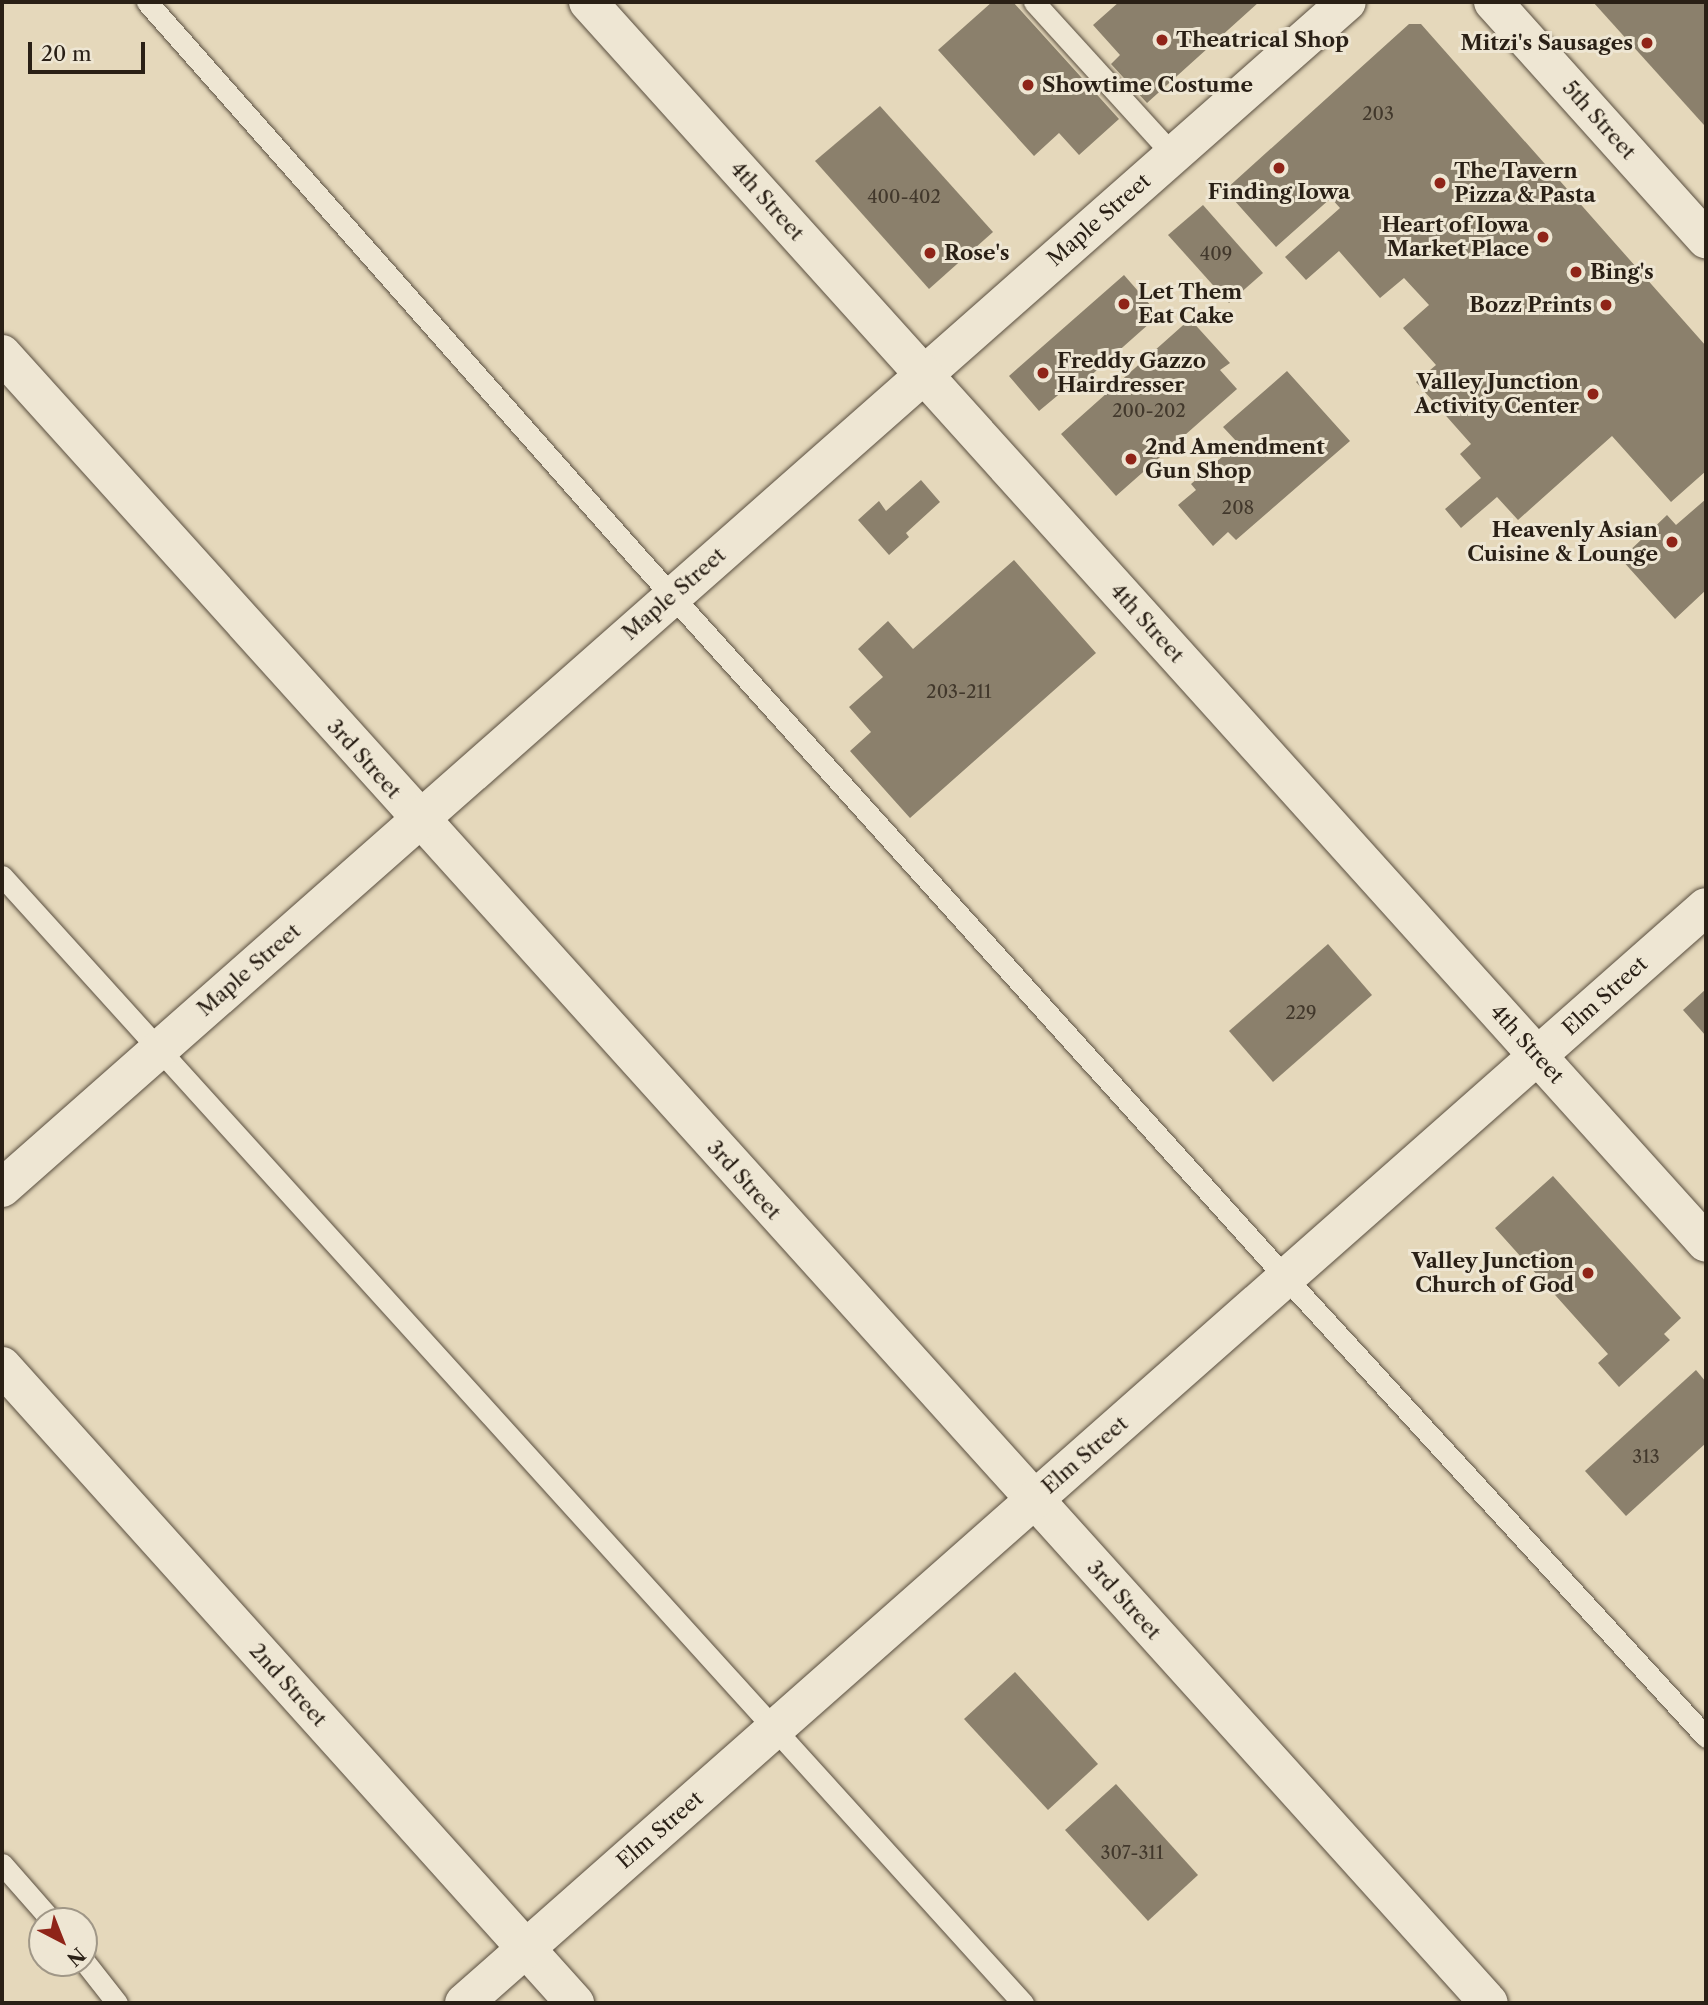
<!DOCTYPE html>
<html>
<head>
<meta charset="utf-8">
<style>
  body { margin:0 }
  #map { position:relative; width:1708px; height:2005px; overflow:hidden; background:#e5d8bb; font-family:"Libre Caslon Text",serif }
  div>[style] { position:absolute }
  .building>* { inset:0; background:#8b806c }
  .roads { filter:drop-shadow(0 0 2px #594e3f) drop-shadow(0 0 2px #594e3f) }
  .service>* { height:21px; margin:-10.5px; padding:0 10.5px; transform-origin:10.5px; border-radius:10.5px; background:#eee6d3 }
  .minor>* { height:38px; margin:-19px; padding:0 19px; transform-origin:19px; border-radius:19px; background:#eee6d3 }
  .tertiary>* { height:38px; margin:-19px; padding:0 19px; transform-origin:19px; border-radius:19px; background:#eee6d3 }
  .dots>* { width:19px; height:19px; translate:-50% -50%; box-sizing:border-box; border:4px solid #eee6d3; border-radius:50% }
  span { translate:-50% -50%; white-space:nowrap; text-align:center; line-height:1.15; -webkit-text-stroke:6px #eee6d3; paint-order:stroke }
  .number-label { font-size:18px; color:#42382c }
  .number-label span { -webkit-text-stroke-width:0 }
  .poi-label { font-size:21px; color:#2a2016; font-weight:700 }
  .left { translate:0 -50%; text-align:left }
  .right { translate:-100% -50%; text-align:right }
  .street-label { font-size:21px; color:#2a2016 }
  .frame { position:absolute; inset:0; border:4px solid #2a2016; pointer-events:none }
  .north { position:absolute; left:28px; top:1907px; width:70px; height:70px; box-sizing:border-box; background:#eee6d3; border:2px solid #a09787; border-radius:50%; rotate:138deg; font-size:19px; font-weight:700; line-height:28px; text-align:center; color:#2a2016 }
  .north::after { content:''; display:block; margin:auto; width:24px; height:32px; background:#8f2418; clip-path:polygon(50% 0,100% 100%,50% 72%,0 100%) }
  .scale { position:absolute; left:28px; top:42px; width:117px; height:32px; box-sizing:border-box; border:4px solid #2a2016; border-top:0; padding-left:9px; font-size:21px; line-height:24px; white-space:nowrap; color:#2a2016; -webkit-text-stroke:5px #eee6d3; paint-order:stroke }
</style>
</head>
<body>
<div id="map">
  <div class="building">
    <i style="clip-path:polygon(992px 2px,1013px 2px,1119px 119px,1079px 155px,1059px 133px,1034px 156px,938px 50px)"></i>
    <i style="clip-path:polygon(1119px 2px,1259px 2px,1147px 103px,1111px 64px,1120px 55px,1093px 25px)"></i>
    <i style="clip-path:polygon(1593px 2px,1706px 2px,1706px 123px,1704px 125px)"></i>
    <i style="clip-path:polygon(1409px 24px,1421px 24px,1706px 346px,1706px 471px,1671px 502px,1612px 436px,1518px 520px,1497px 497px,1461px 528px,1445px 509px,1481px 478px,1460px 454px,1471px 444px,1416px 382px,1436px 365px,1403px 328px,1429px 305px,1404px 278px,1380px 298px,1339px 251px,1306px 280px,1285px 257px,1340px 208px,1331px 198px,1276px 247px,1225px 190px)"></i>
    <i style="clip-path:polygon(880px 106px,993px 232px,929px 289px,815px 161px)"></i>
    <i style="clip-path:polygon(1203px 205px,1263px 273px,1229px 303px,1168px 235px)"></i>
    <i style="clip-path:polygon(1124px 275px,1159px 315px,1079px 386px,1075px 381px,1039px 411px,1009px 376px)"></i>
    <i style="clip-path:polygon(1190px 319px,1230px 363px,1220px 370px,1237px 389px,1116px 496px,1061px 434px)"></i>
    <i style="clip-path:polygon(1287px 371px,1350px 441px,1236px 540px,1228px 532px,1213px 546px,1178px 505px,1196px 490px,1191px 484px,1238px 443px,1223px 427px)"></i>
    <i style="clip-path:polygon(921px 480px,940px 502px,906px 533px,909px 537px,889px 555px,858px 520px,879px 501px,886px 511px)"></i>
    <i style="clip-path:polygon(1706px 499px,1706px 590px,1675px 619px,1621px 559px,1667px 515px,1676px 525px)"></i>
    <i style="clip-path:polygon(1014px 560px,1096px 653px,910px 818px,850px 751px,871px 732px,849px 707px,883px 677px,858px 649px,888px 621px,913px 649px)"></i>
    <i style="clip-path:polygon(1328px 944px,1372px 995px,1273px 1082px,1229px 1031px)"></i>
    <i style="clip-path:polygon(1706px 989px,1706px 1036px,1683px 1010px)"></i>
    <i style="clip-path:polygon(1553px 1176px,1681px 1318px,1664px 1334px,1670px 1340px,1619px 1387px,1598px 1363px,1608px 1354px,1495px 1228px)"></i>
    <i style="clip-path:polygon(1696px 1370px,1706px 1382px,1706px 1443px,1626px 1516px,1585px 1471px)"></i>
    <i style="clip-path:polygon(1015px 1672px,1098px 1764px,1048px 1810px,964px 1719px)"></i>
    <i style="clip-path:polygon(1116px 1784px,1198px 1875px,1148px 1921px,1065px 1830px)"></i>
  </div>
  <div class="roads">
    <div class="service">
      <i style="left:147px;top:2px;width:742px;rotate:48.55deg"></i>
      <i style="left:638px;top:558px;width:969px;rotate:48.01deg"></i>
      <i style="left:1286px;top:1278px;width:622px;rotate:47.54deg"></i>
      <i style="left:1034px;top:2px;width:207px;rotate:47.7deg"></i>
      <i style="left:2px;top:876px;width:1521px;rotate:47.83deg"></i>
      <i style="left:2px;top:1864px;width:76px;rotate:48.7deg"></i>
      <i style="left:84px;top:1961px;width:53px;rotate:51.8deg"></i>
    </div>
    <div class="minor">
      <i style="left:2px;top:354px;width:2220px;rotate:47.96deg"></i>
      <i style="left:2px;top:1188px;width:1793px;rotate:-41.41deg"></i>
      <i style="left:2px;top:1366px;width:857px;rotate:48.03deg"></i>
      <i style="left:464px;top:2003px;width:1656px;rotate:-41.43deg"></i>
    </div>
    <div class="tertiary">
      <i style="left:588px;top:2px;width:1670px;rotate:47.98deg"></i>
      <i style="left:1493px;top:2px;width:319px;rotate:48.1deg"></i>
    </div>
  </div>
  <div class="dots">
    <i style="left:1162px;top:40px;background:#8f2418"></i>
    <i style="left:1647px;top:43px;background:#8f2418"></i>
    <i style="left:1028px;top:85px;background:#8f2418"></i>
    <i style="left:1279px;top:168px;background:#8f2418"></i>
    <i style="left:1440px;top:183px;background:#8f2418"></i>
    <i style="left:1543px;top:237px;background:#8f2418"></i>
    <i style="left:930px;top:253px;background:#8f2418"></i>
    <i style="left:1576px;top:272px;background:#8f2418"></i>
    <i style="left:1124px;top:304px;background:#8f2418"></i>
    <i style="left:1606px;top:305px;background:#8f2418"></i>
    <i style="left:1043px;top:373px;background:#8f2418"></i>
    <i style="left:1593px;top:394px;background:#8f2418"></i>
    <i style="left:1131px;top:459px;background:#8f2418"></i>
    <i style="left:1672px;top:542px;background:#8f2418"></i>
    <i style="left:1588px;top:1273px;background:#8f2418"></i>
  </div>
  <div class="number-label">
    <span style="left:1378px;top:114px">203</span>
    <span style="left:904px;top:197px">400-402</span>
    <span style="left:1216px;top:254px">409</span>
    <span style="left:1149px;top:411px">200-202</span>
    <span style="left:1238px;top:508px">208</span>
    <span style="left:959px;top:692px">203-211</span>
    <span style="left:1301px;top:1013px">229</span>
    <span style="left:1646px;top:1457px">313</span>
    <span style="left:1132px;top:1853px">307-311</span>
  </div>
  <div class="poi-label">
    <span class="left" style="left:1176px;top:40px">Theatrical Shop</span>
    <span class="right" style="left:1633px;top:43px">Mitzi's Sausages</span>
    <span class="left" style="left:1042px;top:85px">Showtime Costume</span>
    <span class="left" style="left:1454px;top:183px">The Tavern<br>Pizza &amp; Pasta</span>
    <span style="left:1279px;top:192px">Finding Iowa</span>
    <span class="right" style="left:1529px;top:237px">Heart of Iowa<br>Market Place</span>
    <span class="left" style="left:944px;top:253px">Rose's</span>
    <span class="left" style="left:1590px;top:272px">Bing's</span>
    <span class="left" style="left:1138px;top:304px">Let Them<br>Eat Cake</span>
    <span class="right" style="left:1592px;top:305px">Bozz Prints</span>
    <span class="left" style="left:1057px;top:373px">Freddy Gazzo<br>Hairdresser</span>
    <span class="right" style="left:1579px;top:394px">Valley Junction<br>Activity Center</span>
    <span class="left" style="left:1145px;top:459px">2nd Amendment<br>Gun Shop</span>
    <span class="right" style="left:1658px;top:542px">Heavenly Asian<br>Cuisine &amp; Lounge</span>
    <span class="right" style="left:1574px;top:1273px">Valley Junction<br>Church of God</span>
  </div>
  <div class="street-label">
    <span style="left:1599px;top:120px;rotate:48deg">5th Street</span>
    <span style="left:767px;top:201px;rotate:48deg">4th Street</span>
    <span style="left:1099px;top:220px;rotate:-41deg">Maple Street</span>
    <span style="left:674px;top:594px;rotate:-41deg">Maple Street</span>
    <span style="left:1147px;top:623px;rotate:48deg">4th Street</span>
    <span style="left:364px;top:759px;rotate:48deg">3rd Street</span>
    <span style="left:249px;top:970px;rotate:-41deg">Maple Street</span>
    <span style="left:1605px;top:996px;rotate:-42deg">Elm Street</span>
    <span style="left:1527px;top:1044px;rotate:48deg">4th Street</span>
    <span style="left:744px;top:1180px;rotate:48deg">3rd Street</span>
    <span style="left:1085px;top:1455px;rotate:-41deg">Elm Street</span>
    <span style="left:1124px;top:1600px;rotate:48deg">3rd Street</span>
    <span style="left:288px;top:1685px;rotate:48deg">2nd Street</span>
    <span style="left:660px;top:1830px;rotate:-41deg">Elm Street</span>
  </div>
  <div class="frame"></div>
  <div class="north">N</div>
  <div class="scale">20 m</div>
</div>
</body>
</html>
